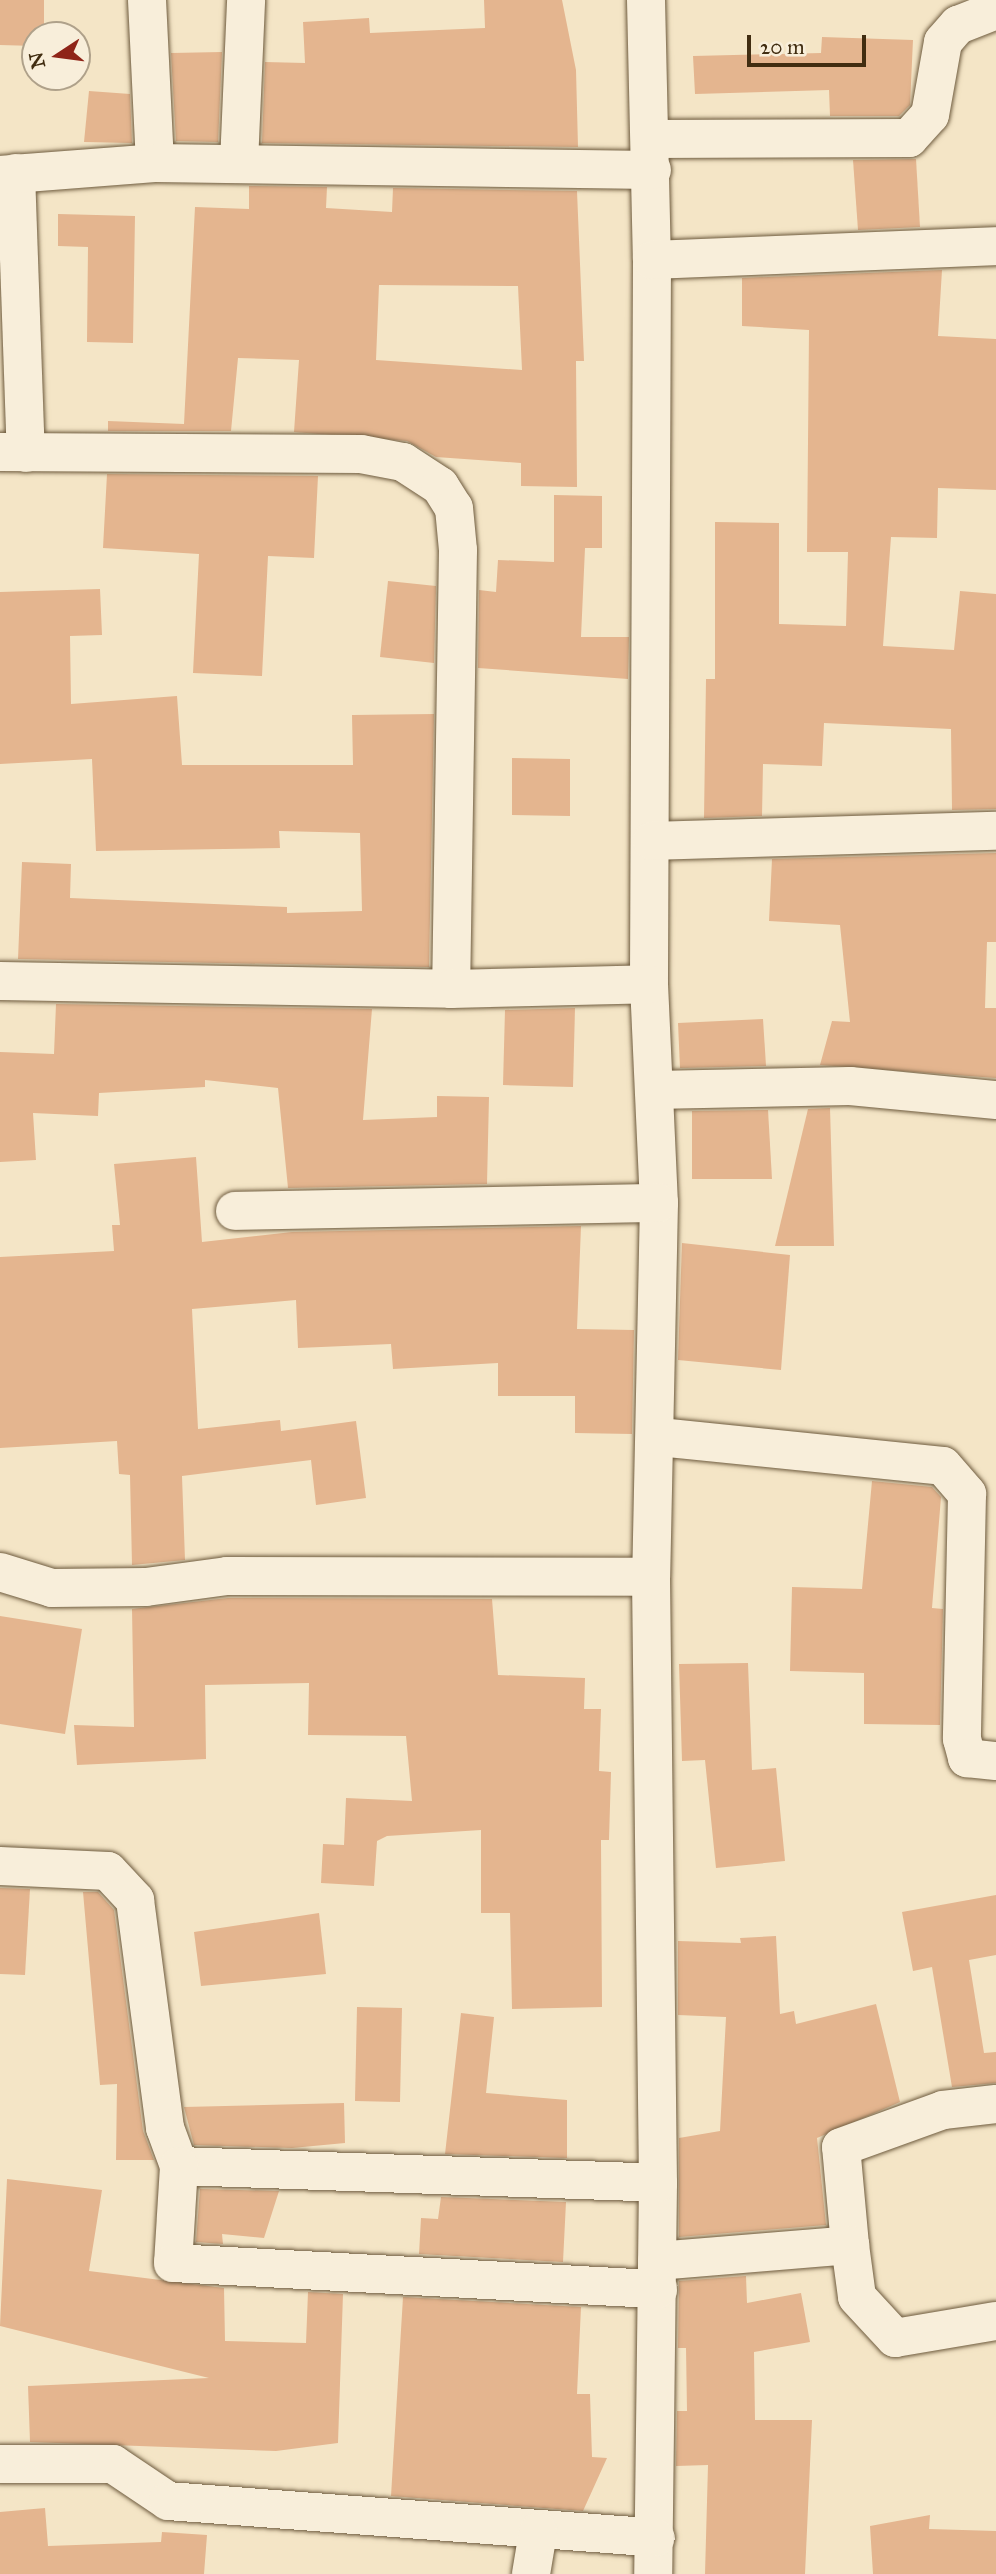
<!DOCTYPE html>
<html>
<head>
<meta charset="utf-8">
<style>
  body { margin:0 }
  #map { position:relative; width:996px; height:2574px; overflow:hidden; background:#f4e5c6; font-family:"IM FELL Great Primer",serif }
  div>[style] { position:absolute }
  .building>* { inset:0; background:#e4b58f }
  .roads { filter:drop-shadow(0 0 2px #6e5b3e) drop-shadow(0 0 2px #6e5b3e) }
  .minor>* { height:38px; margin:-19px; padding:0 19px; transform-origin:19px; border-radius:19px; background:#f8eeda }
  span { translate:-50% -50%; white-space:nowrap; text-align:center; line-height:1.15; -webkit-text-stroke:6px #f8eeda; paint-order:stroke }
  .north { position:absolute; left:21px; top:21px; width:70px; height:70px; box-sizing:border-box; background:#f8eeda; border:2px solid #afa18a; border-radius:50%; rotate:257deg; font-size:19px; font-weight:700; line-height:28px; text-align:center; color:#412d11 }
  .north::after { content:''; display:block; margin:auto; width:24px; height:32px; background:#8f2418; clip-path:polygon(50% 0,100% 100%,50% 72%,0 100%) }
  .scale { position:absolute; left:747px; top:35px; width:119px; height:32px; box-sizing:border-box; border:4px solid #412d11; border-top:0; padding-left:9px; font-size:21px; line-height:24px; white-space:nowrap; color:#412d11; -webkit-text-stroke:5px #f8eeda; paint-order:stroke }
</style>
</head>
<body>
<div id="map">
  <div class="building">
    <i style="clip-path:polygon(0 0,44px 0,44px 35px,35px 35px,35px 46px,0 45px)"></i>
    <i style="clip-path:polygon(484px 0,562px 0,576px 70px,578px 147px,262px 143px,265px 62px,305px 63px,303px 22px,369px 18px,370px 33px,485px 28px)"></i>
    <i style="clip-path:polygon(822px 37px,913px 40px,910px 105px,899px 116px,830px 116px,829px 90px,695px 94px,693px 56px,821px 53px)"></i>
    <i style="clip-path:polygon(222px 52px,218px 142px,176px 141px,171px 53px)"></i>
    <i style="clip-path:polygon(89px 91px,130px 94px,132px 143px,84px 142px)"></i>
    <i style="clip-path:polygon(916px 159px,920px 227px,858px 230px,853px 160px)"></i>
    <i style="clip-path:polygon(evenodd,249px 186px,327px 187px,326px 208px,392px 212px,393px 188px,577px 191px,584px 361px,576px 361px,577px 487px,521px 486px,521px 463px,436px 457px,407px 441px,294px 432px,299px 360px,238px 358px,231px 431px,108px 431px,108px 421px,184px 424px,195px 207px,249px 209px,249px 186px,379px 285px,518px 286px,522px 370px,376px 360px,379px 285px)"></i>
    <i style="clip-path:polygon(58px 214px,135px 216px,133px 343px,87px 342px,88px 247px,58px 246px)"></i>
    <i style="clip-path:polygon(942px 270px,938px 336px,996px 339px,996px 490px,938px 488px,937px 538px,891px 537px,883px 646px,954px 650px,960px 591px,996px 594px,996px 809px,952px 810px,951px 729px,824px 723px,822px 766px,763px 764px,762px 816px,704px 818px,706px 679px,715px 679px,715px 522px,779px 523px,779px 624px,846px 626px,848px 552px,807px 552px,809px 330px,742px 326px,742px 278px)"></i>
    <i style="clip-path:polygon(107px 474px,318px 476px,314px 558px,268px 556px,262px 676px,193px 673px,199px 554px,103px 548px)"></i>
    <i style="clip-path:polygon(554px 495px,602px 496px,602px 548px,585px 548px,581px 637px,629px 637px,628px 679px,478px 668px,479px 590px,496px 592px,498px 560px,554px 562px)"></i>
    <i style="clip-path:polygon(388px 581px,436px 586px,434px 663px,380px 657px)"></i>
    <i style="clip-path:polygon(100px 589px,102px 635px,70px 636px,71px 704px,177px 696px,182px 765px,353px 765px,352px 715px,434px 714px,429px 967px,18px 959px,22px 862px,71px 864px,70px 898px,287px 907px,287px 913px,362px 911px,360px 833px,279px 831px,280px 848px,96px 851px,92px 759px,0 764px,0 592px)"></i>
    <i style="clip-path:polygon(512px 758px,570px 759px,570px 816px,512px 815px)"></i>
    <i style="clip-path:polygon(996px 853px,996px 942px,987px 942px,985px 1008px,996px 1008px,996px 1078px,820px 1065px,832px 1021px,850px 1022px,840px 925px,769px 921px,772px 859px)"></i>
    <i style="clip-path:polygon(56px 1004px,372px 1009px,363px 1120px,437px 1117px,437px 1096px,489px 1097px,487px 1184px,288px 1188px,278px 1088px,205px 1080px,205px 1087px,99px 1093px,98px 1116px,33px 1113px,36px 1160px,0 1162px,0 1052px,54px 1054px)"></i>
    <i style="clip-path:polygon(575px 1008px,573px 1087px,503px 1085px,505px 1010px)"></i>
    <i style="clip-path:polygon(763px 1019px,766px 1066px,680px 1068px,678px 1023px)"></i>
    <i style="clip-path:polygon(830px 1108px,834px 1246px,775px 1246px,808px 1109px)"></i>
    <i style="clip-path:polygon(768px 1110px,772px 1179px,692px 1179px,692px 1111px)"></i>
    <i style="clip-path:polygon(196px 1157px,202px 1242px,292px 1232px,581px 1226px,577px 1329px,634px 1330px,632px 1434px,575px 1433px,575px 1396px,498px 1396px,498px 1363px,393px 1369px,391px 1344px,298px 1348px,296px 1300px,192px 1309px,198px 1429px,280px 1420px,281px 1431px,356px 1421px,366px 1498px,316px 1505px,311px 1460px,182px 1476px,185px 1560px,132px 1565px,130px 1475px,119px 1474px,117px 1441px,0 1448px,0 1257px,114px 1251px,112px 1225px,120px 1225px,114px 1164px)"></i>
    <i style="clip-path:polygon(682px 1243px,790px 1255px,781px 1370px,678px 1360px)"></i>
    <i style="clip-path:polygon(872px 1481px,932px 1487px,941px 1497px,932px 1608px,943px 1609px,940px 1725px,864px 1724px,864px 1673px,790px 1671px,792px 1587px,862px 1589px)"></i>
    <i style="clip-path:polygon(228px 1598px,492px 1599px,498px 1675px,585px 1678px,584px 1709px,601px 1709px,599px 1771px,611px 1772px,609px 1840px,601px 1840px,602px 2007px,512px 2009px,510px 1913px,481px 1913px,481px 1830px,387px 1836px,377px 1841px,374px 1886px,321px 1883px,323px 1844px,344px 1845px,346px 1798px,412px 1801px,406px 1736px,308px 1735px,309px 1683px,205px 1685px,206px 1759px,77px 1765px,74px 1725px,134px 1727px,132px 1609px)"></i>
    <i style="clip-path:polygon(0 1616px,82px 1629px,65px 1734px,0 1724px)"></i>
    <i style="clip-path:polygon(748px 1663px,752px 1770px,776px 1768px,785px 1861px,716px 1868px,705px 1760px,682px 1761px,679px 1664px)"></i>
    <i style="clip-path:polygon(0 1888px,30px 1889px,25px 1975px,0 1974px)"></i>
    <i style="clip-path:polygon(83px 1892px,98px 1892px,114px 1910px,143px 2131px,154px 2160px,116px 2160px,117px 2084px,100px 2085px)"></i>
    <i style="clip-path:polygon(996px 1895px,996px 1955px,969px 1960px,984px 2053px,996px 2052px,996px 2083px,952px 2087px,932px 1967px,913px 1971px,902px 1912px)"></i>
    <i style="clip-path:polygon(319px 1913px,326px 1974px,201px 1986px,194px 1932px)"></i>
    <i style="clip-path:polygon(776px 1936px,780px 2014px,794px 2011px,796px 2024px,876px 2004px,900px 2102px,817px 2138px,826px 2225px,679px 2237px,679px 2138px,720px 2131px,726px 2017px,678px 2015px,678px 1941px,741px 1943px,740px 1938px)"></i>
    <i style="clip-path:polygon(357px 2007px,402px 2008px,400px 2102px,355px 2101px)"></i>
    <i style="clip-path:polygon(461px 2013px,494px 2017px,486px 2093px,567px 2100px,567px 2158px,445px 2154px)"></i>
    <i style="clip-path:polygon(344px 2103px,345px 2143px,292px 2148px,194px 2145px,184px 2107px)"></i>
    <i style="clip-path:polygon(7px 2179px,102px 2190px,89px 2271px,224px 2288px,225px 2341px,306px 2343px,308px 2292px,343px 2294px,338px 2443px,276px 2451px,30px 2442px,28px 2386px,209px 2378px,0 2326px)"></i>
    <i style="clip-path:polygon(200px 2189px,279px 2191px,264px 2238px,222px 2234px,223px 2244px,196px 2242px)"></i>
    <i style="clip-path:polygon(441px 2197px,566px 2202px,563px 2262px,419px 2254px,421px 2218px,438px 2219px)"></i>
    <i style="clip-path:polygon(746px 2276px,747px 2303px,801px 2293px,810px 2342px,754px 2352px,755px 2420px,812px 2420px,805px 2574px,705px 2574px,708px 2465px,676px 2466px,677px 2411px,687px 2411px,686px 2348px,678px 2348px,679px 2281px)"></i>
    <i style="clip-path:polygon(403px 2297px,581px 2307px,577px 2394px,590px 2394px,592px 2457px,607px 2458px,583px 2511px,391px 2496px)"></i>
    <i style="clip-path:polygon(45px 2508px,48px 2546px,161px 2542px,162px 2532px,207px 2535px,204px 2574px,0 2574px,0 2512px)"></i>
    <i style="clip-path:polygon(930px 2515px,929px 2529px,996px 2531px,996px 2574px,873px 2574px,870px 2526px)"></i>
  </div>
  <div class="roads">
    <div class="minor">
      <i style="left:147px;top:0;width:163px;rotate:87.2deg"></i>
      <i style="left:646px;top:0;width:260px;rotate:88.7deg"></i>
      <i style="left:652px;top:260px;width:724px;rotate:90.24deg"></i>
      <i style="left:649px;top:984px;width:219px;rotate:87.4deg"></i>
      <i style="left:659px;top:1203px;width:374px;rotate:91.2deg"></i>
      <i style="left:651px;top:1577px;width:606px;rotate:89.34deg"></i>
      <i style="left:658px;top:2183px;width:391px;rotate:90.7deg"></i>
      <i style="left:651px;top:139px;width:258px;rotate:-0.2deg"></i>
      <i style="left:909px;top:138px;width:31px;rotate:-48deg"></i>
      <i style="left:930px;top:115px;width:74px;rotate:-79.9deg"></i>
      <i style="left:943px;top:42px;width:23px;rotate:-49deg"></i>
      <i style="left:958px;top:25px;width:41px;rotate:-21.5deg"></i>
      <i style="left:239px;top:163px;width:163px;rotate:-87.5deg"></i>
      <i style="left:16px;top:173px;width:280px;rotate:88deg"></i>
      <i style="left:0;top:175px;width:155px;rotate:-4.4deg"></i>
      <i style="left:155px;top:163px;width:497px;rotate:0.8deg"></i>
      <i style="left:652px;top:260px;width:344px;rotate:-2.3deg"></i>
      <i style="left:0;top:452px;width:361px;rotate:0.3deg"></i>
      <i style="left:361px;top:454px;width:43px;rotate:10.8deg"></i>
      <i style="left:403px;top:462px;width:44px;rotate:33deg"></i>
      <i style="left:440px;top:486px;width:26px;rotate:58deg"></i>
      <i style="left:454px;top:508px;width:42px;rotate:84.6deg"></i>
      <i style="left:458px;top:550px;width:439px;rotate:90.9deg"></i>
      <i style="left:652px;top:841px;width:344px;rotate:-1.7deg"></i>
      <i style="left:0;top:981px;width:451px;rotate:1deg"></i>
      <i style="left:451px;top:989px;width:198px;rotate:-1.4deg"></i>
      <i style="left:654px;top:1090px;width:196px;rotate:-1.2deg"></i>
      <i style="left:850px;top:1086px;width:147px;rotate:5.5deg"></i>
      <i style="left:235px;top:1211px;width:424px;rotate:-1.1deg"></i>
      <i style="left:659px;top:1437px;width:285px;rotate:5.8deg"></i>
      <i style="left:943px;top:1466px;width:37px;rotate:49deg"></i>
      <i style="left:967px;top:1494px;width:245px;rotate:91.2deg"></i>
      <i style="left:962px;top:1739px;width:20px;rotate:75deg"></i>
      <i style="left:967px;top:1758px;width:29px;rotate:6deg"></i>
      <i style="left:0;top:1572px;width:54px;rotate:17.1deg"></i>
      <i style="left:52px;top:1588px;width:94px;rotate:-0.6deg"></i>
      <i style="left:146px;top:1587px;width:82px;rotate:-7.7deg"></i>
      <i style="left:227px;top:1576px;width:424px;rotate:0.1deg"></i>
      <i style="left:0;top:1866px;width:108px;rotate:2.7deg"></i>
      <i style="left:108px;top:1871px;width:40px;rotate:47deg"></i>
      <i style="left:135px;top:1900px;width:230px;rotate:82.5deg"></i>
      <i style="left:165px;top:2128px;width:40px;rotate:69.8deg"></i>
      <i style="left:179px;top:2166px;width:479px;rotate:2deg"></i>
      <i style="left:179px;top:2166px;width:97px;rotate:93.5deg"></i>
      <i style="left:173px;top:2263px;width:486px;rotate:3.1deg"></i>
      <i style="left:850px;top:2245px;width:98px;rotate:-95.2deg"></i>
      <i style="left:841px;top:2147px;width:109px;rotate:-19.9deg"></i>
      <i style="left:943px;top:2110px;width:53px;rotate:-6.5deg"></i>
      <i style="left:657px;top:2261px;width:194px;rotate:-4.7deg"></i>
      <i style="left:850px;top:2245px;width:52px;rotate:82.3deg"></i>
      <i style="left:857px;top:2297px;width:56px;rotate:47.2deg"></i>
      <i style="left:895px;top:2338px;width:102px;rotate:-9.6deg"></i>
      <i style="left:0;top:2464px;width:113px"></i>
      <i style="left:113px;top:2464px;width:66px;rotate:33.9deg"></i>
      <i style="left:168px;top:2501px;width:489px;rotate:4.3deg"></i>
      <i style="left:531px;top:2574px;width:43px;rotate:-80.5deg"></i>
    </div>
  </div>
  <div class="north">N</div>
  <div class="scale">20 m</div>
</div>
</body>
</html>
